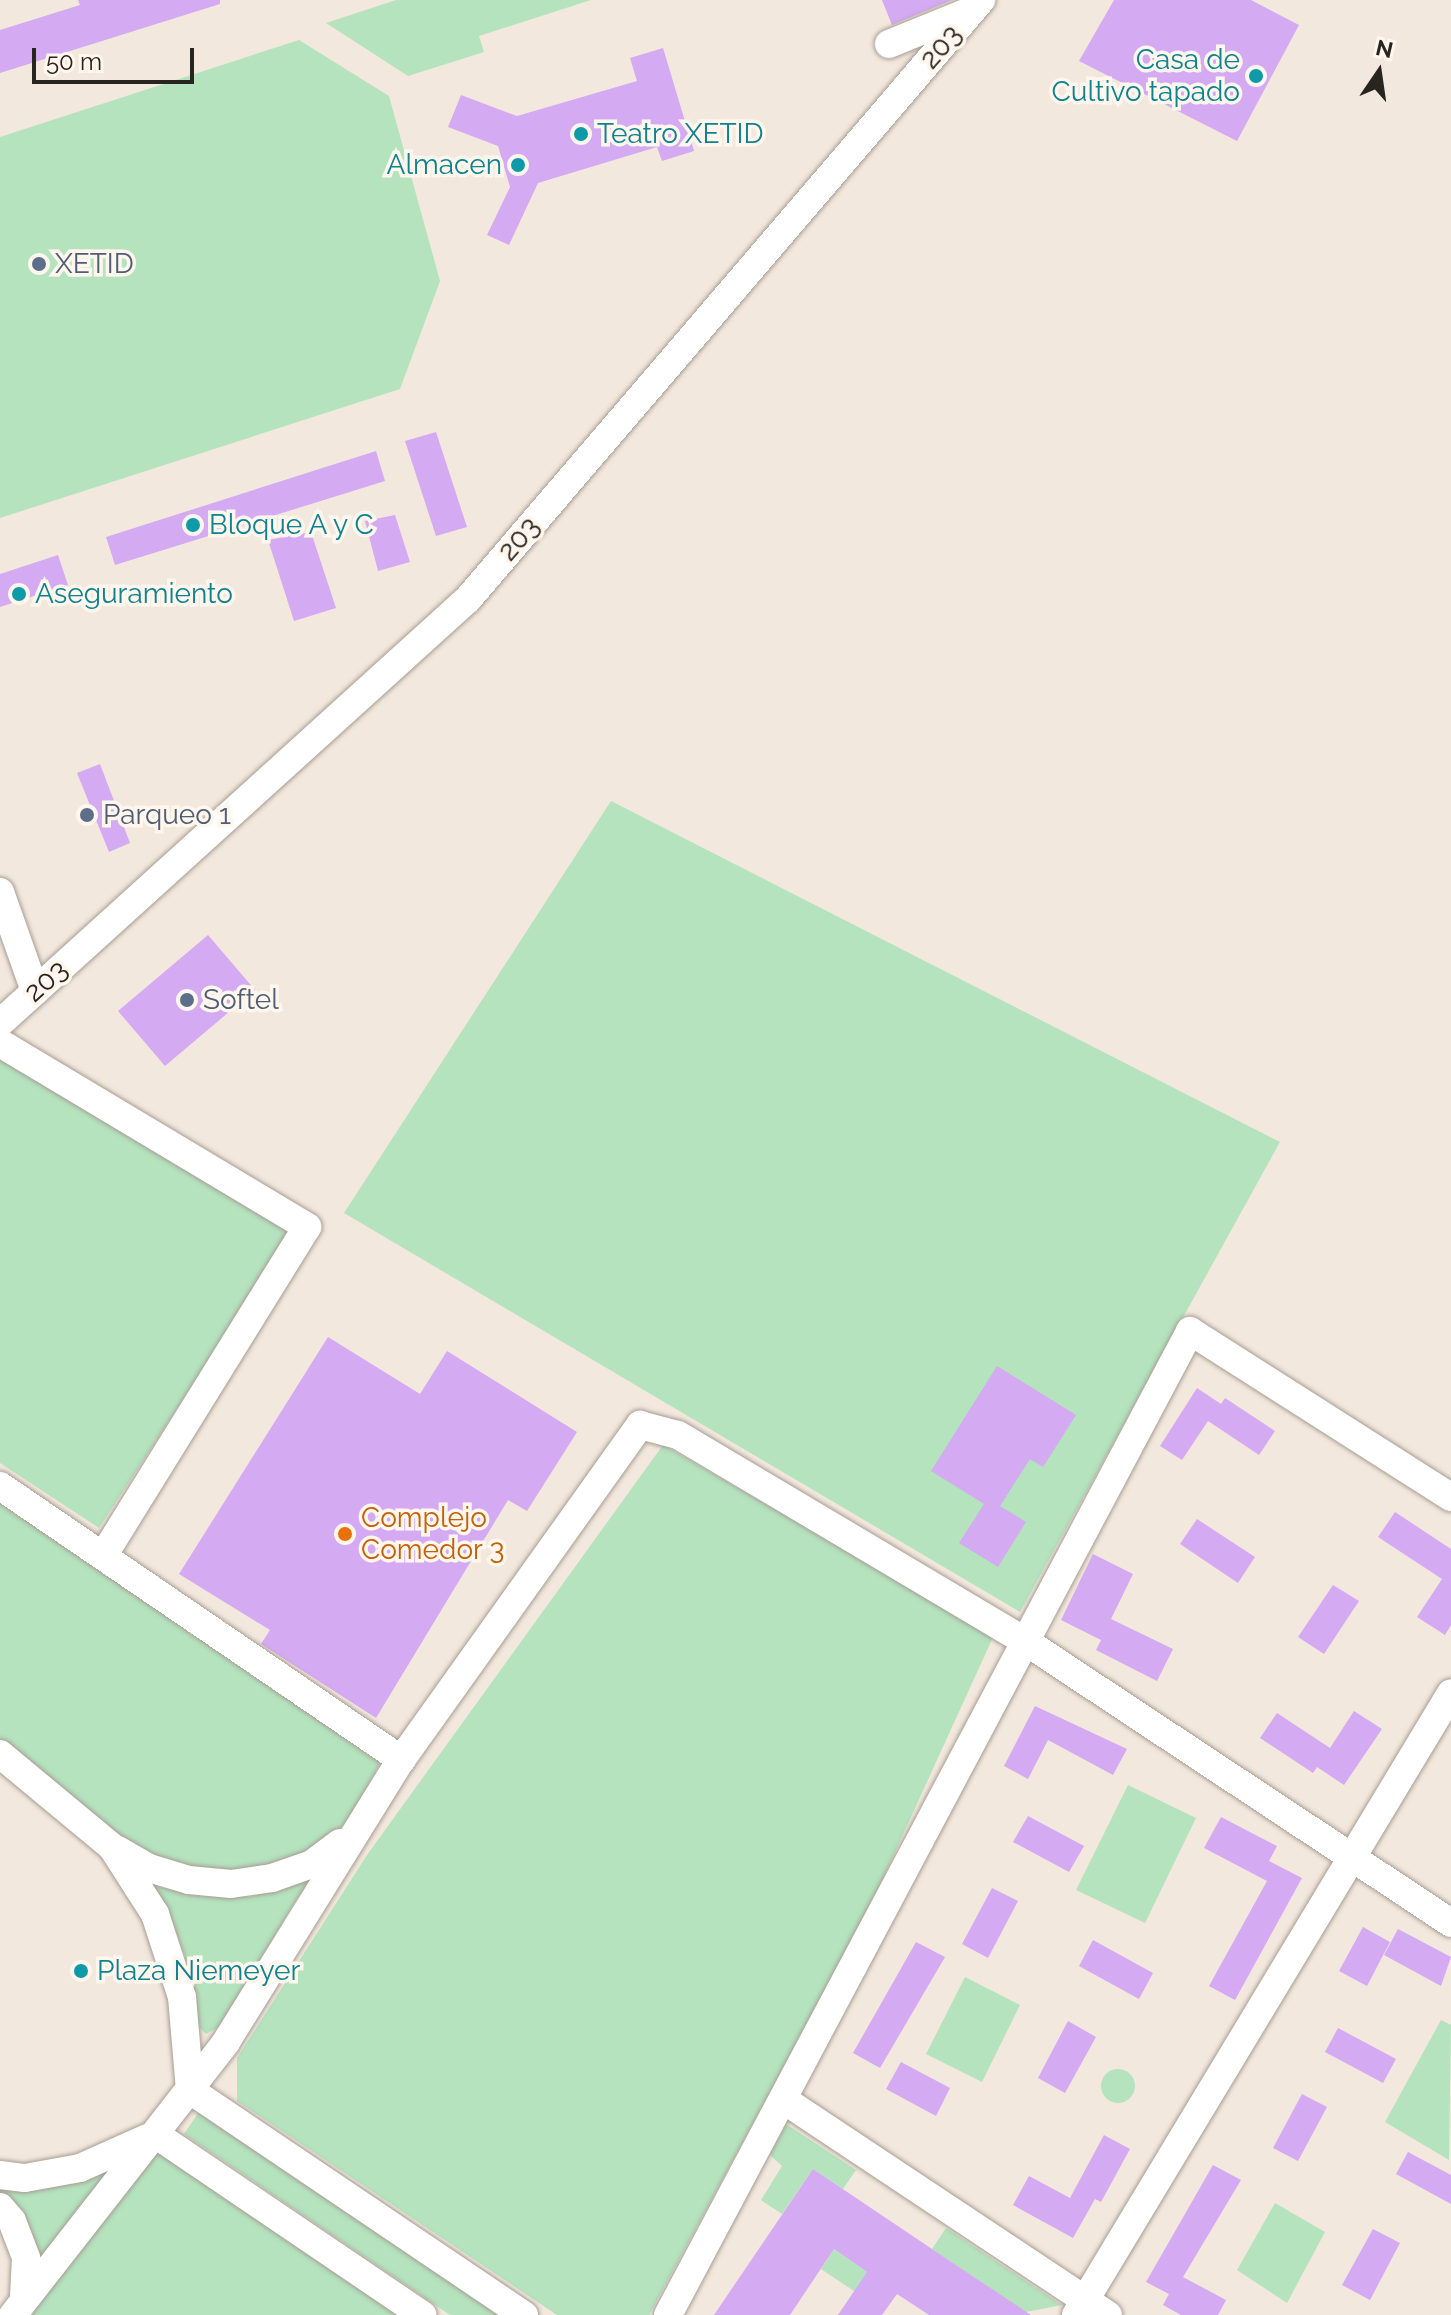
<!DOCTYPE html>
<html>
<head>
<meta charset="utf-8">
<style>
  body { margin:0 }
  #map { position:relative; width:1451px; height:2315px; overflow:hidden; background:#f3e8dd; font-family:Raleway,sans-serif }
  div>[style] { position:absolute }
  .green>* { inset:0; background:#b4e3be }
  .round { border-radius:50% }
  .building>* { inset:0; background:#d4aaf2 }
  .roads { filter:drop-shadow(0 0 2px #a79d93) drop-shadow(0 0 2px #a79d93) }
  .minor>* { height:28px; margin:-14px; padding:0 14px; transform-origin:14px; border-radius:14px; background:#fff }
  .dots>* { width:22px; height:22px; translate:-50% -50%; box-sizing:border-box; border:4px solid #fff6ed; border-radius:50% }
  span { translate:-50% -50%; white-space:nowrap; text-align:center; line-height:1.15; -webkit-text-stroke:7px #fff6ed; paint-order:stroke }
  .street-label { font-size:28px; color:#282420 }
  .culture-label { font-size:28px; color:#0d838f }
  .right { translate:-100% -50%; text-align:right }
  .left { translate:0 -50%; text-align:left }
  .service-label { font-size:28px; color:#4e5e75 }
  .food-label { font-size:28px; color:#c56008 }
  .north { position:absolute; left:1339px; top:32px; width:80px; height:80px; -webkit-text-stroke:6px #fff6ed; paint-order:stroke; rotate:13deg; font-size:22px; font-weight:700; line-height:32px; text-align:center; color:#282420 }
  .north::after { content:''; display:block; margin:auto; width:28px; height:36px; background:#282420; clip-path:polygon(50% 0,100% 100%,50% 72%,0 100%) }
  .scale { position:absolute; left:32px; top:48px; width:162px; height:36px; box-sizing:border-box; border:4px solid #282420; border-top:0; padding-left:10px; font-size:24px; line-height:28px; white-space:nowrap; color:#282420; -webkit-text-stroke:6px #fff6ed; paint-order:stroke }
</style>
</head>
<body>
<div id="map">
  <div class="green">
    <i style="clip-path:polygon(396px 0,591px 0,479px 36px,484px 52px,408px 76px,326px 23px)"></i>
    <i style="clip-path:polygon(299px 40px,389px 96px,440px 281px,400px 389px,0 518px,0 137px)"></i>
    <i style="clip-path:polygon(611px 801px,1280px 1142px,1020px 1612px,344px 1213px)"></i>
    <i style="clip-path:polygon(0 1055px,292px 1233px,99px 1528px,0 1463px)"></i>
    <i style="clip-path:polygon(663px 1445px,994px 1635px,869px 1909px,649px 2315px,557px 2315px,237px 2101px,237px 2058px,367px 1855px)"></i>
    <i style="clip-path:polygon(0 1502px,381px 1761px,351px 1819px,305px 1854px,222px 1878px,155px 1862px,0 1748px)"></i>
    <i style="clip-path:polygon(1128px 1785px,1196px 1818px,1145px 1923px,1076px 1890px)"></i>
    <i style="clip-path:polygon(326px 1863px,296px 1900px,221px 2026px,206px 2034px,198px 2026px,185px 1956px,154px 1887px,249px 1897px,299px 1880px)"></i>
    <i style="clip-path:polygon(965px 1977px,1020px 2005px,982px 2082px,926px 2054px)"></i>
    <i style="clip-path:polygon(1441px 2020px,1451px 2025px,1449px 2160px,1385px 2122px)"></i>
    <i class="round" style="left:1101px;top:2069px;width:34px;height:34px"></i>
    <i style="clip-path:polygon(201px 2109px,502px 2315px,450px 2315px,184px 2134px)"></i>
    <i style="clip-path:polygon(786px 2124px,856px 2170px,843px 2189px,813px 2169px,782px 2214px,761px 2200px,782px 2166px,770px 2155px)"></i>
    <i style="clip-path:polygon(155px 2134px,421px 2315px,13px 2315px,24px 2295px,0 2207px,0 2175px)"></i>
    <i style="clip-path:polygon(1275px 2203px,1325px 2232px,1287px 2303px,1237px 2270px)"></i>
    <i style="clip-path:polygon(946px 2228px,1062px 2305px,1026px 2312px,932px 2249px)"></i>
    <i style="clip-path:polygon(834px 2249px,878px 2280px,866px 2299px,821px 2269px)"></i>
  </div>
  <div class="building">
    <i style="clip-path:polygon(78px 0,220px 0,220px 4px,0 73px,0 30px,80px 5px)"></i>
    <i style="clip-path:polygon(882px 0,952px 0,892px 25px)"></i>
    <i style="clip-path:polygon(1114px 0,1251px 0,1299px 25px,1237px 141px,1079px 61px)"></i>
    <i style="clip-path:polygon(663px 48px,694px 151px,662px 161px,657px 147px,538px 183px,509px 245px,487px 235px,510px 187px,498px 146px,448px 127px,461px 95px,517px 116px,637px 81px,630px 58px)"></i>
    <i style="clip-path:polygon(436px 432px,467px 527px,436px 536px,405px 441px)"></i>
    <i style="clip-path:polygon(376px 451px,385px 481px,115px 565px,106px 537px)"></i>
    <i style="clip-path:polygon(395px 515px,410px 562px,378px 571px,365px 521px)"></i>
    <i style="clip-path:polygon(311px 532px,336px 608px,294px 621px,268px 540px)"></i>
    <i style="clip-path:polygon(58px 555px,68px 585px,0 607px,0 574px)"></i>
    <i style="clip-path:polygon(100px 764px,130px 843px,109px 852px,77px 773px)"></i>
    <i style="clip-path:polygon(208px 935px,255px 990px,165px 1066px,118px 1011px)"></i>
    <i style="clip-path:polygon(328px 1337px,420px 1394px,447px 1351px,577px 1432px,527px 1511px,508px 1500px,376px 1718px,261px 1644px,270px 1630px,179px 1574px)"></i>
    <i style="clip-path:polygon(997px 1366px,1076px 1415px,1043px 1467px,1030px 1459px,1000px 1506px,1026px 1522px,998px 1567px,959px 1543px,984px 1504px,931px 1471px)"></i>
    <i style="clip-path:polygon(1197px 1388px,1221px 1404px,1225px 1398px,1275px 1431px,1259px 1455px,1208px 1421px,1182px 1460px,1160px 1446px)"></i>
    <i style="clip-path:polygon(1395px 1512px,1451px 1549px,1451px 1625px,1445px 1635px,1417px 1617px,1442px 1579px,1378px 1537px)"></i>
    <i style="clip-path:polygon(1197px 1519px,1255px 1557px,1238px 1583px,1180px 1544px)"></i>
    <i style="clip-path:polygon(1093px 1554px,1133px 1574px,1111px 1619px,1173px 1649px,1157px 1681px,1096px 1650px,1101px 1640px,1061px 1620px)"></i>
    <i style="clip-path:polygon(1333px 1585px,1359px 1601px,1324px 1654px,1298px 1637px)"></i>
    <i style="clip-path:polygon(1035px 1706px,1127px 1749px,1113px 1775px,1048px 1740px,1028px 1779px,1004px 1766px)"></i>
    <i style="clip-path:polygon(1354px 1711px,1382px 1729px,1344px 1785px,1317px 1767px,1313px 1773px,1260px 1738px,1277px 1713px,1330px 1748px)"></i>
    <i style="clip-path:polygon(1028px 1816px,1084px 1846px,1069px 1872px,1013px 1842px)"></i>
    <i style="clip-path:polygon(1221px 1817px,1277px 1846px,1269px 1861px,1302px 1878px,1235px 2000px,1209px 1986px,1267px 1881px,1204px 1848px)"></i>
    <i style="clip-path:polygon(992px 1888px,1018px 1901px,988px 1958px,962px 1944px)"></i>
    <i style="clip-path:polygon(1363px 1927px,1390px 1942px,1367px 1986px,1339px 1971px)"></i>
    <i style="clip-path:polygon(1398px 1929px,1451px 1957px,1441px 1986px,1384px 1955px)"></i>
    <i style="clip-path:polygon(1093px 1940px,1153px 1973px,1139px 1999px,1079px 1966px)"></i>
    <i style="clip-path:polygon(916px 1942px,945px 1957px,880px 2068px,853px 2053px)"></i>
    <i style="clip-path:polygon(1068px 2021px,1096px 2037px,1065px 2093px,1038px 2078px)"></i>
    <i style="clip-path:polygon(1338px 2028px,1396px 2059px,1383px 2083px,1325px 2052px)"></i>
    <i style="clip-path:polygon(901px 2062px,950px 2088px,936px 2116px,886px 2089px)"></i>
    <i style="clip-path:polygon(1302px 2094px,1327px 2107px,1298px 2161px,1273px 2148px)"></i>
    <i style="clip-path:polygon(1104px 2135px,1130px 2149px,1101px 2202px,1095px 2199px,1073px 2238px,1013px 2205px,1029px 2176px,1070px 2198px)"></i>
    <i style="clip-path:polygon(1408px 2152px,1451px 2175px,1451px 2204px,1396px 2174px)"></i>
    <i style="clip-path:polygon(1213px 2165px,1241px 2180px,1183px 2277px,1226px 2300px,1218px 2315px,1181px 2315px,1163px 2305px,1169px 2294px,1146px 2282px)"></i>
    <i style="clip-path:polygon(813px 2169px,932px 2249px,1031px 2315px,929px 2315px,897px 2294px,882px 2315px,838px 2315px,867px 2272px,834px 2249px,790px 2315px,714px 2315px)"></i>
    <i style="clip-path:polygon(1373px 2229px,1400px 2243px,1370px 2300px,1342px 2285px)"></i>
  </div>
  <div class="roads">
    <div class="minor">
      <i style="left:889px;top:44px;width:87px;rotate:-22.2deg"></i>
      <i style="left:0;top:892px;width:105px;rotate:70.5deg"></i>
      <i style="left:0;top:1023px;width:632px;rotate:-42.18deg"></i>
      <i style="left:468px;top:599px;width:789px;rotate:-49.42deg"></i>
      <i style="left:0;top:1043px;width:358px;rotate:30.9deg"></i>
      <i style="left:307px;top:1227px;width:387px;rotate:121.8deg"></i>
      <i style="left:0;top:1486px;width:486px;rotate:34.3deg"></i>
      <i style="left:0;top:1754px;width:146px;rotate:39.7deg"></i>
      <i style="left:112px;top:1847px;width:80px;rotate:57.3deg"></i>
      <i style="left:155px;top:1914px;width:87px;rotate:72deg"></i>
      <i style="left:182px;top:1997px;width:93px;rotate:85.1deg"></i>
      <i style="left:118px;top:1850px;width:36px;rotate:30deg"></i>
      <i style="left:149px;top:1868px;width:42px;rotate:16.7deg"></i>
      <i style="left:189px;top:1880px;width:42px;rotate:5.4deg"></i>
      <i style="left:231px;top:1884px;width:41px;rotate:-8.3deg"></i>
      <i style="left:272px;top:1878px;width:42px;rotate:-19.3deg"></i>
      <i style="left:312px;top:1864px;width:35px;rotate:-37deg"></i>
      <i style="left:190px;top:2090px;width:403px;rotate:34deg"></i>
      <i style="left:784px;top:2100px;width:389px;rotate:33.6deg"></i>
      <i style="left:155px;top:2134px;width:323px;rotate:34.1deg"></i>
      <i style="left:0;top:2175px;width:25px;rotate:7deg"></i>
      <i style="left:25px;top:2178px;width:56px;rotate:-10.3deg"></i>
      <i style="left:80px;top:2168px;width:73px;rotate:-24.1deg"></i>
      <i style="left:0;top:2207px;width:18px;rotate:49deg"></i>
      <i style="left:12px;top:2221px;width:40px;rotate:69deg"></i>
      <i style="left:26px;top:2258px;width:37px;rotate:93deg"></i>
      <i style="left:13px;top:2315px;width:346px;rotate:-52deg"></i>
      <i style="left:226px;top:2042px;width:332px;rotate:-58.2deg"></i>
      <i style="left:401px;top:1760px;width:412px;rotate:-54.5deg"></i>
      <i style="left:640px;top:1425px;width:39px;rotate:15deg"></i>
      <i style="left:678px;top:1435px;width:407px;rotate:30.7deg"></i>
      <i style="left:1028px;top:1643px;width:507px;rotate:33.5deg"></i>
      <i style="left:668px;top:2315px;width:1114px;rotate:-62.05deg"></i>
      <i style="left:1190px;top:1331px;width:309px;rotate:32.5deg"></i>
      <i style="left:1076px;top:2315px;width:726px;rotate:-58.91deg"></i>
    </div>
  </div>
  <div class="dots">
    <i style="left:1256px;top:76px;background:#0f9aa8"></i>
    <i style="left:581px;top:134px;background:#0f9aa8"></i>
    <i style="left:518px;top:165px;background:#0f9aa8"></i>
    <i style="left:39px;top:264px;background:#5c6f8a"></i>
    <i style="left:193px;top:525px;background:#0f9aa8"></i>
    <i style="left:19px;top:594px;background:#0f9aa8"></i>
    <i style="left:87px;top:815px;background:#5c6f8a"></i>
    <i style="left:187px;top:1000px;background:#5c6f8a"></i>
    <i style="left:345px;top:1534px;background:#e8710a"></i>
    <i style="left:81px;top:1971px;background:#0f9aa8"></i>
  </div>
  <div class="street-label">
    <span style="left:941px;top:47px;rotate:-49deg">203</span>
    <span style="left:519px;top:539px;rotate:-49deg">203</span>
    <span style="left:46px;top:981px;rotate:-42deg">203</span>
  </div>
  <div class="culture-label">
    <span class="right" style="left:1240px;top:76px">Casa de<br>Cultivo tapado</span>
    <span class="left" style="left:597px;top:134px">Teatro XETID</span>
    <span class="right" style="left:502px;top:165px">Almacen</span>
    <span class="left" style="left:209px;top:525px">Bloque A y C</span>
    <span class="left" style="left:35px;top:594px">Aseguramiento</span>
    <span class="left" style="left:97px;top:1971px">Plaza Niemeyer</span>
  </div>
  <div class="service-label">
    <span class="left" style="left:55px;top:264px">XETID</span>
    <span class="left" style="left:103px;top:815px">Parqueo 1</span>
    <span class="left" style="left:203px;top:1000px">Softel</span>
  </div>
  <div class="food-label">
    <span class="left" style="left:361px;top:1534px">Complejo<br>Comedor 3</span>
  </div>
  <div class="north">N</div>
  <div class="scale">50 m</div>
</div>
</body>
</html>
